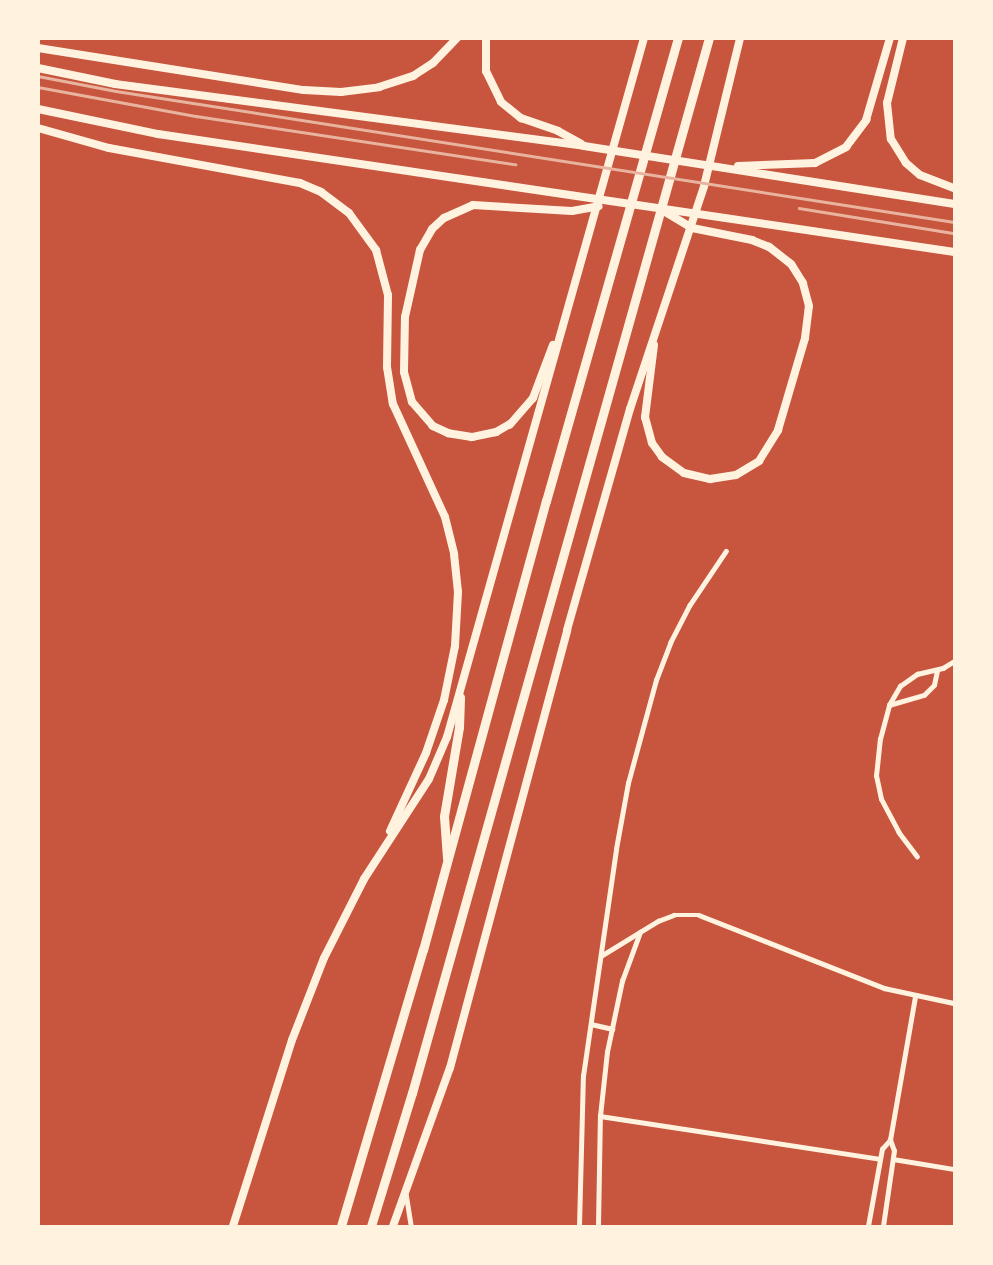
<!DOCTYPE html>
<html>
<head>
<meta charset="utf-8">
<style>
  body { margin:0 }
  #map { position:relative; width:993px; height:1265px; overflow:hidden; background:#c8553d; font-family:"Libre Baskerville",serif }
  div>[style] { position:absolute }
  .minor>* { height:4.5px; margin:-2.25px; padding:0 2.25px; transform-origin:2.25px; border-radius:2.25px; background:#fff3e0 }
  .trunk>* { height:8px; margin:-4px; padding:0 4px; transform-origin:4px; border-radius:4px; background:#fff3e0 }
  .motorway>* { height:9px; margin:-4.5px; padding:0 4.5px; transform-origin:4.5px; border-radius:4.5px; background:#fff3e0 }
  .rail>* { height:2.5px; margin:-1.25px; padding:0 1.25px; transform-origin:1.25px; border-radius:1.25px; background:#e9b49f }
  span { translate:-50% -50%; white-space:nowrap; text-align:center; line-height:1.15; -webkit-text-stroke:6px #fff3e0; paint-order:stroke }
  .frame { position:absolute; inset:0; border:40px solid #fff3e0; pointer-events:none }
</style>
</head>
<body>
<div id="map">
  <div class="minor">
    <i style="left:889px;top:705px;width:36px;rotate:-16deg"></i>
    <i style="left:924px;top:695px;width:14px;rotate:-45deg"></i>
    <i style="left:934px;top:685px;width:14px;rotate:-78deg"></i>
    <i style="left:917px;top:857px;width:30px;rotate:-127deg"></i>
    <i style="left:899px;top:833px;width:38px;rotate:-118deg"></i>
    <i style="left:881px;top:799px;width:24px;rotate:-102deg"></i>
    <i style="left:876px;top:776px;width:37px;rotate:-84deg"></i>
    <i style="left:880px;top:739px;width:35px;rotate:-75deg"></i>
    <i style="left:889px;top:705px;width:22px;rotate:-60deg"></i>
    <i style="left:900px;top:686px;width:21px;rotate:-35deg"></i>
    <i style="left:917px;top:674px;width:27px;rotate:-13deg"></i>
    <i style="left:943px;top:668px;width:13px;rotate:-32deg"></i>
    <i style="left:601px;top:956px;width:67px;rotate:-31.6deg"></i>
    <i style="left:658px;top:921px;width:17px;rotate:-21deg"></i>
    <i style="left:674px;top:915px;width:25px"></i>
    <i style="left:699px;top:915px;width:199px;rotate:21.5deg"></i>
    <i style="left:884px;top:988px;width:72px;rotate:12.1deg"></i>
    <i style="left:591px;top:1024px;width:22px;rotate:13deg"></i>
    <i style="left:600px;top:1116px;width:283px;rotate:8.7deg"></i>
    <i style="left:893px;top:1159px;width:62px;rotate:9.3deg"></i>
    <i style="left:406px;top:1193px;width:33px;rotate:81deg"></i>
    <i style="left:579px;top:1226px;width:150px;rotate:-88.5deg"></i>
    <i style="left:583px;top:1076px;width:229px;rotate:-81.7deg"></i>
    <i style="left:616px;top:849px;width:67px;rotate:-79.7deg"></i>
    <i style="left:628px;top:783px;width:107px;rotate:-74.8deg"></i>
    <i style="left:656px;top:680px;width:40px;rotate:-69deg"></i>
    <i style="left:670px;top:643px;width:42px;rotate:-62.8deg"></i>
    <i style="left:689px;top:606px;width:66px;rotate:-56.1deg"></i>
    <i style="left:598px;top:1226px;width:110px;rotate:-89deg"></i>
    <i style="left:600px;top:1116px;width:64px;rotate:-83.8deg"></i>
    <i style="left:607px;top:1052px;width:73px;rotate:-78.1deg"></i>
    <i style="left:622px;top:981px;width:52px;rotate:-69.8deg"></i>
    <i style="left:868px;top:1226px;width:78px;rotate:-79.7deg"></i>
    <i style="left:882px;top:1149px;width:12px;rotate:-48deg"></i>
    <i style="left:883px;top:1226px;width:76px;rotate:-81.7deg"></i>
    <i style="left:894px;top:1151px;width:12px;rotate:-110deg"></i>
    <i style="left:890px;top:1140px;width:145px;rotate:-80.1deg"></i>
  </div>
  <div class="trunk">
    <i style="left:486px;top:38px;width:33px;rotate:90deg"></i>
    <i style="left:486px;top:71px;width:34px;rotate:64deg"></i>
    <i style="left:501px;top:102px;width:26px;rotate:39deg"></i>
    <i style="left:521px;top:118px;width:39px;rotate:19deg"></i>
    <i style="left:558px;top:131px;width:26px;rotate:29deg"></i>
    <i style="left:903px;top:38px;width:67px;rotate:103.8deg"></i>
    <i style="left:887px;top:103px;width:36px;rotate:84deg"></i>
    <i style="left:891px;top:139px;width:28px;rotate:58deg"></i>
    <i style="left:906px;top:163px;width:18px;rotate:41deg"></i>
    <i style="left:920px;top:175px;width:36px;rotate:21deg"></i>
    <i style="left:38px;top:48px;width:269px;rotate:9deg"></i>
    <i style="left:304px;top:90px;width:37px;rotate:3deg"></i>
    <i style="left:341px;top:92px;width:38px;rotate:-7deg"></i>
    <i style="left:379px;top:87px;width:36px;rotate:-18deg"></i>
    <i style="left:413px;top:76px;width:24px;rotate:-33deg"></i>
    <i style="left:433px;top:63px;width:35px;rotate:-46deg"></i>
    <i style="left:38px;top:68px;width:79px;rotate:11.7deg"></i>
    <i style="left:115px;top:84px;width:473px;rotate:7.5deg"></i>
    <i style="left:584px;top:146px;width:375px;rotate:8.9deg"></i>
    <i style="left:38px;top:109px;width:123px;rotate:11.8deg"></i>
    <i style="left:158px;top:134px;width:805px;rotate:8.43deg"></i>
    <i style="left:38px;top:128px;width:74px;rotate:15.7deg"></i>
    <i style="left:109px;top:148px;width:194px;rotate:10.4deg"></i>
    <i style="left:300px;top:183px;width:23px;rotate:23deg"></i>
    <i style="left:321px;top:192px;width:35px;rotate:37deg"></i>
    <i style="left:349px;top:213px;width:46px;rotate:53.9deg"></i>
    <i style="left:376px;top:250px;width:47px;rotate:75.1deg"></i>
    <i style="left:388px;top:295px;width:72px;rotate:90.8deg"></i>
    <i style="left:387px;top:367px;width:37px;rotate:81deg"></i>
    <i style="left:393px;top:404px;width:124px;rotate:65.3deg"></i>
    <i style="left:445px;top:517px;width:38px;rotate:76deg"></i>
    <i style="left:454px;top:554px;width:38px;rotate:84deg"></i>
    <i style="left:458px;top:592px;width:54px;rotate:93.2deg"></i>
    <i style="left:455px;top:646px;width:55px;rotate:101.5deg"></i>
    <i style="left:444px;top:700px;width:56px;rotate:108.8deg"></i>
    <i style="left:426px;top:753px;width:86px;rotate:114.8deg"></i>
    <i style="left:738px;top:166px;width:77px;rotate:-2.2deg"></i>
    <i style="left:815px;top:163px;width:35px;rotate:-27deg"></i>
    <i style="left:846px;top:147px;width:34px;rotate:-53deg"></i>
    <i style="left:866px;top:120px;width:85px;rotate:-73.7deg"></i>
    <i style="left:553px;top:345px;width:57px;rotate:110.7deg"></i>
    <i style="left:533px;top:398px;width:35px;rotate:131deg"></i>
    <i style="left:510px;top:424px;width:16px;rotate:150deg"></i>
    <i style="left:496px;top:432px;width:25px;rotate:168deg"></i>
    <i style="left:472px;top:437px;width:24px;rotate:-171deg"></i>
    <i style="left:448px;top:433px;width:17px;rotate:-155deg"></i>
    <i style="left:433px;top:426px;width:32px;rotate:-131deg"></i>
    <i style="left:412px;top:402px;width:31px;rotate:-105deg"></i>
    <i style="left:404px;top:372px;width:55px;rotate:-89deg"></i>
    <i style="left:405px;top:317px;width:69px;rotate:-77.4deg"></i>
    <i style="left:420px;top:250px;width:24px;rotate:-60deg"></i>
    <i style="left:432px;top:229px;width:16px;rotate:-43deg"></i>
    <i style="left:444px;top:218px;width:32px;rotate:-24deg"></i>
    <i style="left:473px;top:205px;width:99px;rotate:3.5deg"></i>
    <i style="left:572px;top:211px;width:27px;rotate:-10deg"></i>
    <i style="left:654px;top:345px;width:73px;rotate:97.1deg"></i>
    <i style="left:645px;top:417px;width:27px;rotate:75deg"></i>
    <i style="left:652px;top:443px;width:17px;rotate:54deg"></i>
    <i style="left:662px;top:457px;width:27px;rotate:36deg"></i>
    <i style="left:684px;top:473px;width:27px;rotate:13deg"></i>
    <i style="left:710px;top:479px;width:26px;rotate:-9deg"></i>
    <i style="left:736px;top:475px;width:27px;rotate:-31deg"></i>
    <i style="left:759px;top:461px;width:36px;rotate:-58deg"></i>
    <i style="left:778px;top:430px;width:96px;rotate:-73.6deg"></i>
    <i style="left:805px;top:338px;width:32px;rotate:-83deg"></i>
    <i style="left:809px;top:306px;width:24px;rotate:-105deg"></i>
    <i style="left:803px;top:283px;width:22px;rotate:-122deg"></i>
    <i style="left:791px;top:264px;width:28px;rotate:-142deg"></i>
    <i style="left:769px;top:247px;width:18px;rotate:-158deg"></i>
    <i style="left:752px;top:240px;width:61px;rotate:-168.7deg"></i>
    <i style="left:692px;top:228px;width:35px;rotate:-149deg"></i>
    <i style="left:233px;top:1226px;width:195px;rotate:-72.4deg"></i>
    <i style="left:292px;top:1040px;width:88px;rotate:-68.7deg"></i>
    <i style="left:324px;top:958px;width:89px;rotate:-63.1deg"></i>
    <i style="left:364px;top:879px;width:119px;rotate:-57deg"></i>
    <i style="left:429px;top:779px;width:46px;rotate:-66.8deg"></i>
    <i style="left:447px;top:737px;width:726px;rotate:-74.26deg"></i>
    <i style="left:393px;top:1226px;width:168px;rotate:-70.2deg"></i>
    <i style="left:450px;top:1068px;width:453px;rotate:-75deg"></i>
    <i style="left:567px;top:630px;width:230px;rotate:-74.1deg"></i>
    <i style="left:630px;top:409px;width:235px;rotate:-71.6deg"></i>
    <i style="left:704px;top:186px;width:152px;rotate:-76.3deg"></i>
  </div>
  <div class="motorway">
    <i style="left:447px;top:858px;width:42px;rotate:-94.1deg"></i>
    <i style="left:444px;top:816px;width:90px;rotate:-80.4deg"></i>
    <i style="left:459px;top:727px;width:30px;rotate:-88deg"></i>
    <i style="left:341px;top:1226px;width:288px;rotate:-73.5deg"></i>
    <i style="left:423px;top:950px;width:466px;rotate:-74.7deg"></i>
    <i style="left:546px;top:501px;width:481px;rotate:-74.1deg"></i>
    <i style="left:371px;top:1226px;width:139px;rotate:-72.9deg"></i>
    <i style="left:412px;top:1093px;width:1096px;rotate:-74.28deg"></i>
  </div>
  <div class="rail">
    <i style="left:38px;top:76px;width:79px;rotate:10.9deg"></i>
    <i style="left:116px;top:91px;width:848px;rotate:8.88deg"></i>
    <i style="left:38px;top:87px;width:161px;rotate:10.4deg"></i>
    <i style="left:196px;top:116px;width:323px;rotate:8.6deg"></i>
    <i style="left:799px;top:208px;width:157px;rotate:9.2deg"></i>
  </div>
  <div class="frame"></div>
</div>
</body>
</html>
